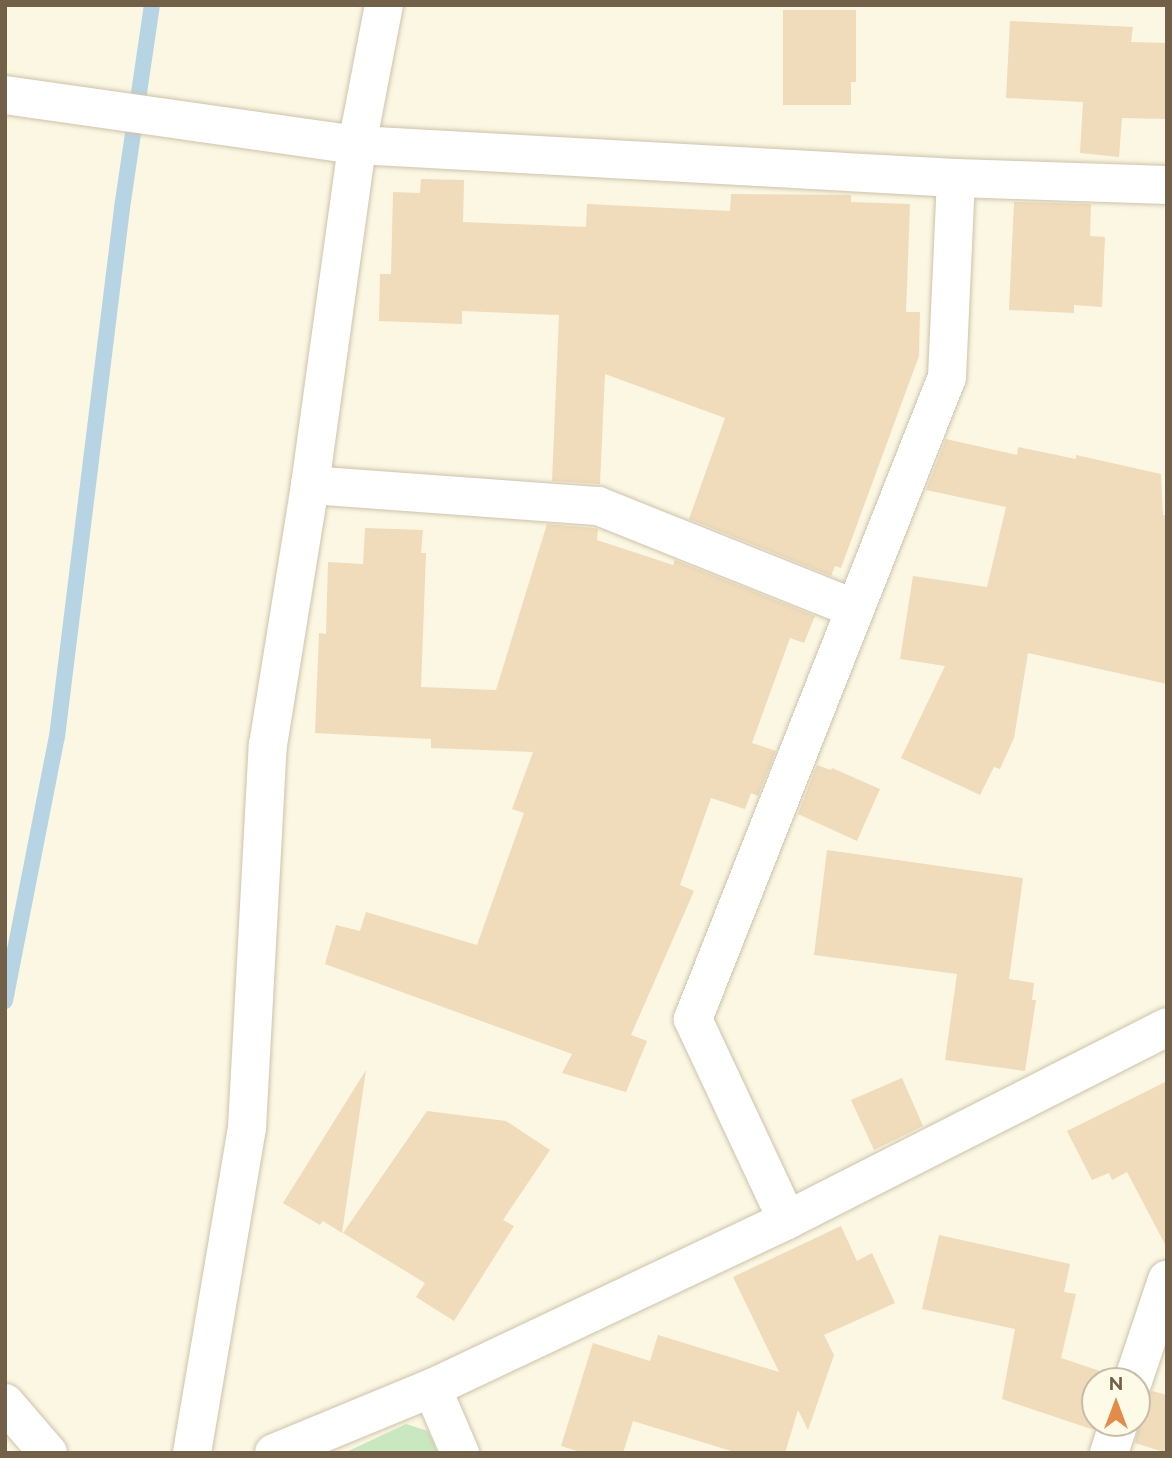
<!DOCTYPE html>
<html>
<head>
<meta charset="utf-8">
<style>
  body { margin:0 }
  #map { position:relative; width:1172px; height:1458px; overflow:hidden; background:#fbf7e2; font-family:Raleway,sans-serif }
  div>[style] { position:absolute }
  .green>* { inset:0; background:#c9e8c1 }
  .stream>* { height:16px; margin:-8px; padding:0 8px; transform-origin:8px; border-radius:8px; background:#b7d4e4 }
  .building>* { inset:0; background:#f0dbba }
  .roads { filter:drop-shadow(0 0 2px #cec2ac) drop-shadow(0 0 2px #cec2ac) }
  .minor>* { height:38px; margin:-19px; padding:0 19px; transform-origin:19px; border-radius:19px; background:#fff }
  .tertiary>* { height:38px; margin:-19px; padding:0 19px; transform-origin:19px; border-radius:19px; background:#fff }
  .secondary>* { height:38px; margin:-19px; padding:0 19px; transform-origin:19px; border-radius:19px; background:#fff }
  span { translate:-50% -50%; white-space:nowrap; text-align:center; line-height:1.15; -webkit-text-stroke:7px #fefae8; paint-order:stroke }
  .frame { position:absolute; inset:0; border:7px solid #726049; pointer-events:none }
  .north { position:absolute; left:1081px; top:1367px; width:70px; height:70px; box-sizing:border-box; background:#fefae8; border:2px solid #c6bca8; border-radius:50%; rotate:0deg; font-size:19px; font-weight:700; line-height:28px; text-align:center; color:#726049 }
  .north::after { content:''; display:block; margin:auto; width:24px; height:32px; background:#e28c4a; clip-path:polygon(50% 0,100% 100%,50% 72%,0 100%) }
</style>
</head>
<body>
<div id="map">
  <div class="green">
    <i style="clip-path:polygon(406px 1424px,428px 1431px,438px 1453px,344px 1453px)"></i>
  </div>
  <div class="stream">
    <i style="left:5px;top:1001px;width:269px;rotate:-78.9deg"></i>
    <i style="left:57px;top:737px;width:533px;rotate:-82.99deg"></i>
    <i style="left:122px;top:208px;width:205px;rotate:-81.6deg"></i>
  </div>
  <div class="building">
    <i style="clip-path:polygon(783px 10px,856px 10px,856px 82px,851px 82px,851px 105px,783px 105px)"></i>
    <i style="clip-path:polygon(1010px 21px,1133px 27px,1131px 42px,1167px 43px,1167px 119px,1122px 118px,1119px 157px,1080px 153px,1083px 102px,1006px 98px)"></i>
    <i style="clip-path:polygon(421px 179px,464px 180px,463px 222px,586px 227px,587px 204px,730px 211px,731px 194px,851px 195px,851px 202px,910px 204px,906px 312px,920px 312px,919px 356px,841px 568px,835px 566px,831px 576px,689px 519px,725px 418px,605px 374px,600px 484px,552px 481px,559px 315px,462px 311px,462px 324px,379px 321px,380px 274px,391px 274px,393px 192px,420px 193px)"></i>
    <i style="clip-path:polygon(1014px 202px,1091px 204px,1090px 236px,1105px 237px,1102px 307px,1074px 305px,1074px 313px,1009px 310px)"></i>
    <i style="clip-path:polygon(946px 439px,1017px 455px,1018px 447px,1076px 459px,1076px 455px,1161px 474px,1163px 515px,1167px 515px,1167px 684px,1028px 653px,1014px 738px,1000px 769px,994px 767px,980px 795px,901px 758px,945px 666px,900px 659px,913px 576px,987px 587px,1006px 507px,926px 490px)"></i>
    <i style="clip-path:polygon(547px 524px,593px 528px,598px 529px,597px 540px,673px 565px,675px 560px,815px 616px,804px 643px,790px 638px,752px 743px,776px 751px,758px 796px,751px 793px,745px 809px,711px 798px,680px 885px,694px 891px,631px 1035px,647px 1041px,626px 1092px,562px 1073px,572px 1054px,325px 964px,336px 925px,360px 931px,366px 912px,477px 945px,524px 813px,512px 809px,533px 752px,431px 748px,431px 739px,315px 733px,319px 633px,326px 634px,328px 562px,363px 564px,365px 528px,423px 530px,421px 553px,426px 553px,421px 687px,496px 690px)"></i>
    <i style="clip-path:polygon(817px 765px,831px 770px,832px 768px,880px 789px,857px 841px,798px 814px)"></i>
    <i style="clip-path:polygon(827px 850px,1023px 878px,1009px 979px,1034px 983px,1032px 1000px,1036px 1000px,1025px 1071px,945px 1060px,957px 974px,814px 955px)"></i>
    <i style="clip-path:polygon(366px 1070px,342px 1233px,323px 1221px,320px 1225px,283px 1203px)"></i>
    <i style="clip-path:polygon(902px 1078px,923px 1126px,874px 1150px,851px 1100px)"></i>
    <i style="clip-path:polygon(1167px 1081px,1167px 1248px,1127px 1172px,1112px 1180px,1109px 1173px,1092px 1180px,1067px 1131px)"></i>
    <i style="clip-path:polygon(427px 1111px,506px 1121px,550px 1150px,503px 1220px,514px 1226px,454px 1321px,416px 1297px,425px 1283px,343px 1233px)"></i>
    <i style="clip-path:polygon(841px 1226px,857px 1261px,872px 1253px,895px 1303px,824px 1335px,834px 1355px,808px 1430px,798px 1410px,785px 1453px,738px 1453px,633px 1421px,623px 1453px,584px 1453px,561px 1446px,593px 1343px,650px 1361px,658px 1335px,779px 1372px,733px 1277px)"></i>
    <i style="clip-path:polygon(939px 1235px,1070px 1264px,1064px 1292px,1076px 1294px,1061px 1358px,1106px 1373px,1105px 1377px,1112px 1379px,1095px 1381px,1094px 1430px,1002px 1399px,1015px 1329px,922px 1309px)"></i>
    <i style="clip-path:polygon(1152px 1391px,1167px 1395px,1167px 1453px,1135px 1443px,1140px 1419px,1137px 1402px)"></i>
  </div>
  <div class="roads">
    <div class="minor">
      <i style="left:5px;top:95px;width:356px;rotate:8.1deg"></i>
      <i style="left:357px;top:145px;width:600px;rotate:3.15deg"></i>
      <i style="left:956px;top:178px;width:211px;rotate:1.9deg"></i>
      <i style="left:310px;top:485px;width:289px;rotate:4.2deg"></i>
      <i style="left:598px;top:506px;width:277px;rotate:21.8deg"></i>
      <i style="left:787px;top:1220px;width:222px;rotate:-115.1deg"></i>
      <i style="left:693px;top:1019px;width:690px;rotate:-68.41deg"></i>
      <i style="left:947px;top:377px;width:199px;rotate:-87.4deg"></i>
      <i style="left:1133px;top:1381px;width:107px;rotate:-71.4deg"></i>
      <i style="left:432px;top:1388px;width:71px;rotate:66.7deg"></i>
      <i style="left:192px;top:1453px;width:330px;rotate:-80.4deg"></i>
      <i style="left:247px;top:1128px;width:384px;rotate:-86.9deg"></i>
      <i style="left:268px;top:745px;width:263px;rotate:-80.8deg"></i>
      <i style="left:310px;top:485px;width:343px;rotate:-82.1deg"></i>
      <i style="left:357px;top:145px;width:143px;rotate:-79.1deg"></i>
      <i style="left:1109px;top:1453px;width:32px;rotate:-72deg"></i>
    </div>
    <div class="tertiary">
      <i style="left:274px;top:1453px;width:171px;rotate:-22.4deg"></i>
      <i style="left:432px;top:1388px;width:393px;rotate:-25.3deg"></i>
      <i style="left:787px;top:1220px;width:426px;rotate:-26.9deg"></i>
    </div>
    <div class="secondary">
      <i style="left:5px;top:1403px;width:66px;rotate:49.3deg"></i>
    </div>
  </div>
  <div class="frame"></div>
  <div class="north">N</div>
</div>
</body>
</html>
